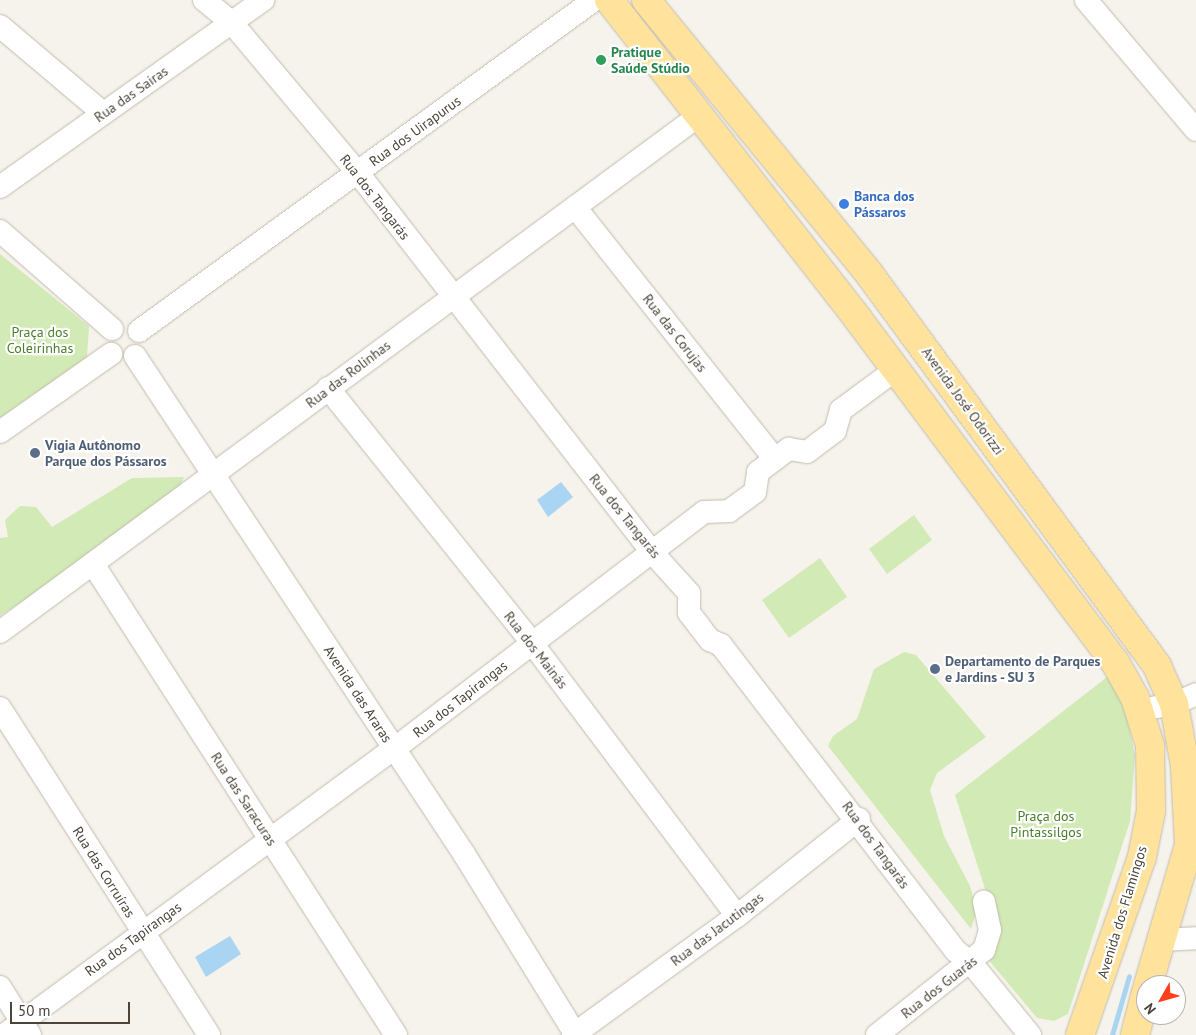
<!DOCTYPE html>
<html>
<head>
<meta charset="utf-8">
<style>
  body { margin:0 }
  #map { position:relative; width:1196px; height:1035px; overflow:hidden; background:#f6f3ec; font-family:"PT Sans",sans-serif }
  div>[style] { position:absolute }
  .green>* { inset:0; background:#d2eab5 }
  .water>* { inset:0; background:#a9d4f2 }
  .stream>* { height:5px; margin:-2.5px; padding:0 2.5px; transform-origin:2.5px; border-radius:2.5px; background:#a9d4f2 }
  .roads { filter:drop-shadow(0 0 1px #c2bbae) drop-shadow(0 0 1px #c2bbae) }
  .minor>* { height:22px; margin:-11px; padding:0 11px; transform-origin:11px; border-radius:11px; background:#fff }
  .major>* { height:28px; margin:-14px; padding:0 14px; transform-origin:14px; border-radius:14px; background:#ffe39c }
  .dots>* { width:14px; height:14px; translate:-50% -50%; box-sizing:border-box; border:2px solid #fff; border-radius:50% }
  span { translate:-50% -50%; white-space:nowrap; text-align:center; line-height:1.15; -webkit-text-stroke:4.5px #fff; paint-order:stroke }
  .leisure-label { font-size:14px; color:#27864d; font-weight:700 }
  .left { translate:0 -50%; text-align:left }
  .street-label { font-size:14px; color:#4b4439 }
  .shop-label { font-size:14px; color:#366cbe; font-weight:700 }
  .park-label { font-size:14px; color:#4a7f2a }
  .service-label { font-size:14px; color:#4e5e75; font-weight:700 }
  .north { position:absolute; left:1136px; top:975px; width:50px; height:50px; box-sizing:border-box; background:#fff; border:1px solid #b7b4b0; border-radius:50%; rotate:232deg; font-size:14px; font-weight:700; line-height:20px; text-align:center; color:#4b4439 }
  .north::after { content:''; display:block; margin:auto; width:18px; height:22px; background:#fc3f1d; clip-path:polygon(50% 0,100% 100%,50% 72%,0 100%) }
  .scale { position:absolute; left:10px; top:1002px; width:120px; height:22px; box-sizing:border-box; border:2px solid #4b4439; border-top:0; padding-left:6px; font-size:15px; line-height:18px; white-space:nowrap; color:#4b4439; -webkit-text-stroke:4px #fff; paint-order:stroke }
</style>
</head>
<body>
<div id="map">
  <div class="green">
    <i style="clip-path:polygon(0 254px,89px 326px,87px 357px,0 418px)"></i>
    <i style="clip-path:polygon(184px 477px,178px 492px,155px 512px,0 616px,0 538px,8px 537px,5px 520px,20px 506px,36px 507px,52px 527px,132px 478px)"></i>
    <i style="clip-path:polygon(914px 515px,932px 540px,887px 574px,869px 549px)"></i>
    <i style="clip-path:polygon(820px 558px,847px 597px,789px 638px,762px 600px)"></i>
    <i style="clip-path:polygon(904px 652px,916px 655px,986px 737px,937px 773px,930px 790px,944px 836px,970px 886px,977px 910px,971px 929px,828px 746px,833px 736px,857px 719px,874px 669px)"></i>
    <i style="clip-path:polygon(1111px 674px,1125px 707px,1135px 755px,1130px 821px,1068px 1014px,1054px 1021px,1037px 1018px,987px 958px,993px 914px,955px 795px)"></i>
  </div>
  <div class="water">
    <i style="clip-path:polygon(561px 482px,573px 497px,548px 517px,537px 500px)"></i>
    <i style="clip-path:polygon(230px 936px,241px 954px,206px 977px,195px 957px)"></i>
  </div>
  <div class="stream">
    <i style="left:1112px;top:1035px;width:61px;rotate:-73.9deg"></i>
  </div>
  <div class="roads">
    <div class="minor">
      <i style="left:204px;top:0;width:36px;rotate:39deg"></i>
      <i style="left:232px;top:23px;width:196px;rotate:50deg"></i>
      <i style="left:358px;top:173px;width:478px;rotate:52.2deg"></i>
      <i style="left:651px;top:551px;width:57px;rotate:47.9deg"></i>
      <i style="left:689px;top:593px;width:20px;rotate:90deg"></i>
      <i style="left:689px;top:613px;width:16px;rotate:52deg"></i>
      <i style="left:699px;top:626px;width:18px;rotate:52deg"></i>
      <i style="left:710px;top:640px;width:12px;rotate:24deg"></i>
      <i style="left:721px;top:645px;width:386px;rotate:52.5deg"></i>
      <i style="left:956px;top:951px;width:21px;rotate:39deg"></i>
      <i style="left:972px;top:964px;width:92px;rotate:50.8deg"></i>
      <i style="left:1086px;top:0;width:170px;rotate:49.8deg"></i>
      <i style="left:0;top:26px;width:135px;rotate:40.2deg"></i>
      <i style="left:0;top:187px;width:323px;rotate:-35.4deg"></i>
      <i style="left:575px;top:207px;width:322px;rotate:51.6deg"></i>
      <i style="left:0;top:231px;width:149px;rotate:41.2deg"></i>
      <i style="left:139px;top:331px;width:563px;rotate:-36.03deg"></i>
      <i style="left:135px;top:356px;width:597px;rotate:56.55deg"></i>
      <i style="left:464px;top:854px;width:213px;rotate:58.3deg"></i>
      <i style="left:328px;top:388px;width:327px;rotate:51.3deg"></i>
      <i style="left:532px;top:643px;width:341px;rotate:53.1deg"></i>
      <i style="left:0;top:432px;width:136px;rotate:-35.1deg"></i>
      <i style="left:93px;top:564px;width:560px;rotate:57.25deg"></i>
      <i style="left:0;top:632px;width:867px;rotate:-36.46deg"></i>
      <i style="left:0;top:708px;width:388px;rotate:57.4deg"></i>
      <i style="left:1140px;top:710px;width:35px;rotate:-10deg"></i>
      <i style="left:1174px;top:704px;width:24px;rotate:-24deg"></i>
      <i style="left:1161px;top:940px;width:35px;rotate:-3deg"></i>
      <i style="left:0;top:987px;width:57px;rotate:58deg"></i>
      <i style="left:4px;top:1035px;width:484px;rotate:-36.3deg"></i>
      <i style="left:394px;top:749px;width:390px;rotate:-37.4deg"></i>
      <i style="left:704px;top:512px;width:25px;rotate:-2deg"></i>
      <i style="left:729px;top:511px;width:32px;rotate:-36deg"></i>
      <i style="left:755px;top:492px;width:20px;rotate:-81deg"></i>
      <i style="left:758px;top:472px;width:39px;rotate:-37deg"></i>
      <i style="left:789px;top:449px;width:18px;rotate:9deg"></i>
      <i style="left:807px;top:452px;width:35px;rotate:-37deg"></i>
      <i style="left:835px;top:431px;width:22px;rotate:-74deg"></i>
      <i style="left:841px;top:410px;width:67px;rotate:-36.5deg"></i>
      <i style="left:573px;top:1035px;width:203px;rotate:-36deg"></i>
      <i style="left:737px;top:916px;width:156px;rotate:-38.5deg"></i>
      <i style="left:877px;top:1035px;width:137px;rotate:-38.5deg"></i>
      <i style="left:984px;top:950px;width:21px;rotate:-73deg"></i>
      <i style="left:990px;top:930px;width:29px;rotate:-102deg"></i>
    </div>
    <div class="major">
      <i style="left:609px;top:0;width:405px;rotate:52deg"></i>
      <i style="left:858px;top:319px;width:429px;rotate:53.2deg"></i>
      <i style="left:1115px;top:662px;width:41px;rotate:60.9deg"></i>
      <i style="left:1135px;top:698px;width:49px;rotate:72.3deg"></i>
      <i style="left:1150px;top:745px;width:66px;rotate:89.1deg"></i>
      <i style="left:1151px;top:811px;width:47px;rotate:101.1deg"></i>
      <i style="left:1142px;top:857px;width:188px;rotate:109.2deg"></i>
      <i style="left:646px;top:0;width:355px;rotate:50.8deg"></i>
      <i style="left:870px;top:275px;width:485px;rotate:53.7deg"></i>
      <i style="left:1157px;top:666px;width:42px;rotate:65.9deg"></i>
      <i style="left:1174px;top:704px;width:63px;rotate:79.9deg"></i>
      <i style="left:1185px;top:766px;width:79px;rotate:87.1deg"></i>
      <i style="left:1189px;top:845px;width:146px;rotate:106.3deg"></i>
      <i style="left:1135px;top:1035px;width:44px;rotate:-75.7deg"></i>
    </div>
  </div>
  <div class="dots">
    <i style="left:601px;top:60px;background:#2e9e5b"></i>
    <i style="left:844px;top:204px;background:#3f7fe0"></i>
    <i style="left:35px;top:453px;background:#5c6f8a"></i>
    <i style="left:935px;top:669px;background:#5c6f8a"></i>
  </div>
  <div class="leisure-label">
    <span class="left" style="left:611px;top:60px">Pratique<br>Saúde Stúdio</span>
  </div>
  <div class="street-label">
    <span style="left:131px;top:94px;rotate:-35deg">Rua das Sairas</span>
    <span style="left:415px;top:131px;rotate:-36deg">Rua dos Uirapurus</span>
    <span style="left:375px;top:197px;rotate:52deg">Rua dos Tangarás</span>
    <span style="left:675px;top:333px;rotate:52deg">Rua das Corujas</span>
    <span style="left:348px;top:374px;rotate:-37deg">Rua das Rolinhas</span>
    <span style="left:963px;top:401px;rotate:54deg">Avenida José Odorizzi</span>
    <span style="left:625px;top:516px;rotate:51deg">Rua dos Tangarás</span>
    <span style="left:536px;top:650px;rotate:52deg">Rua dos Mainás</span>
    <span style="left:358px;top:694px;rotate:57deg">Avenida das Araras</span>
    <span style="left:460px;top:699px;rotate:-38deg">Rua dos Tapirangas</span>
    <span style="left:244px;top:799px;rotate:57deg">Rua das Saracuras</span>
    <span style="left:876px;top:845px;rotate:54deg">Rua dos Tangarás</span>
    <span style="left:104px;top:872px;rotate:58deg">Rua das Corruíras</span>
    <span style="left:1122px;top:912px;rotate:-73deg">Avenida dos Flamingos</span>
    <span style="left:717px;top:929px;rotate:-37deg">Rua das Jacutingas</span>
    <span style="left:133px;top:939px;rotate:-36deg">Rua dos Tapirangas</span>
    <span style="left:939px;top:987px;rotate:-38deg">Rua dos Guarás</span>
  </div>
  <div class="shop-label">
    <span class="left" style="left:854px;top:204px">Banca dos<br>Pássaros</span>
  </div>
  <div class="park-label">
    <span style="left:40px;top:340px">Praça dos<br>Coleirinhas</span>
    <span style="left:1046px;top:824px">Praça dos<br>Pintassilgos</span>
  </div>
  <div class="service-label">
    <span class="left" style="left:45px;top:453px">Vigia Autônomo<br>Parque dos Pássaros</span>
    <span class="left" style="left:945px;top:669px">Departamento de Parques<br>e Jardins - SU 3</span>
  </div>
  <div class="north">N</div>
  <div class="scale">50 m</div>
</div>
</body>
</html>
